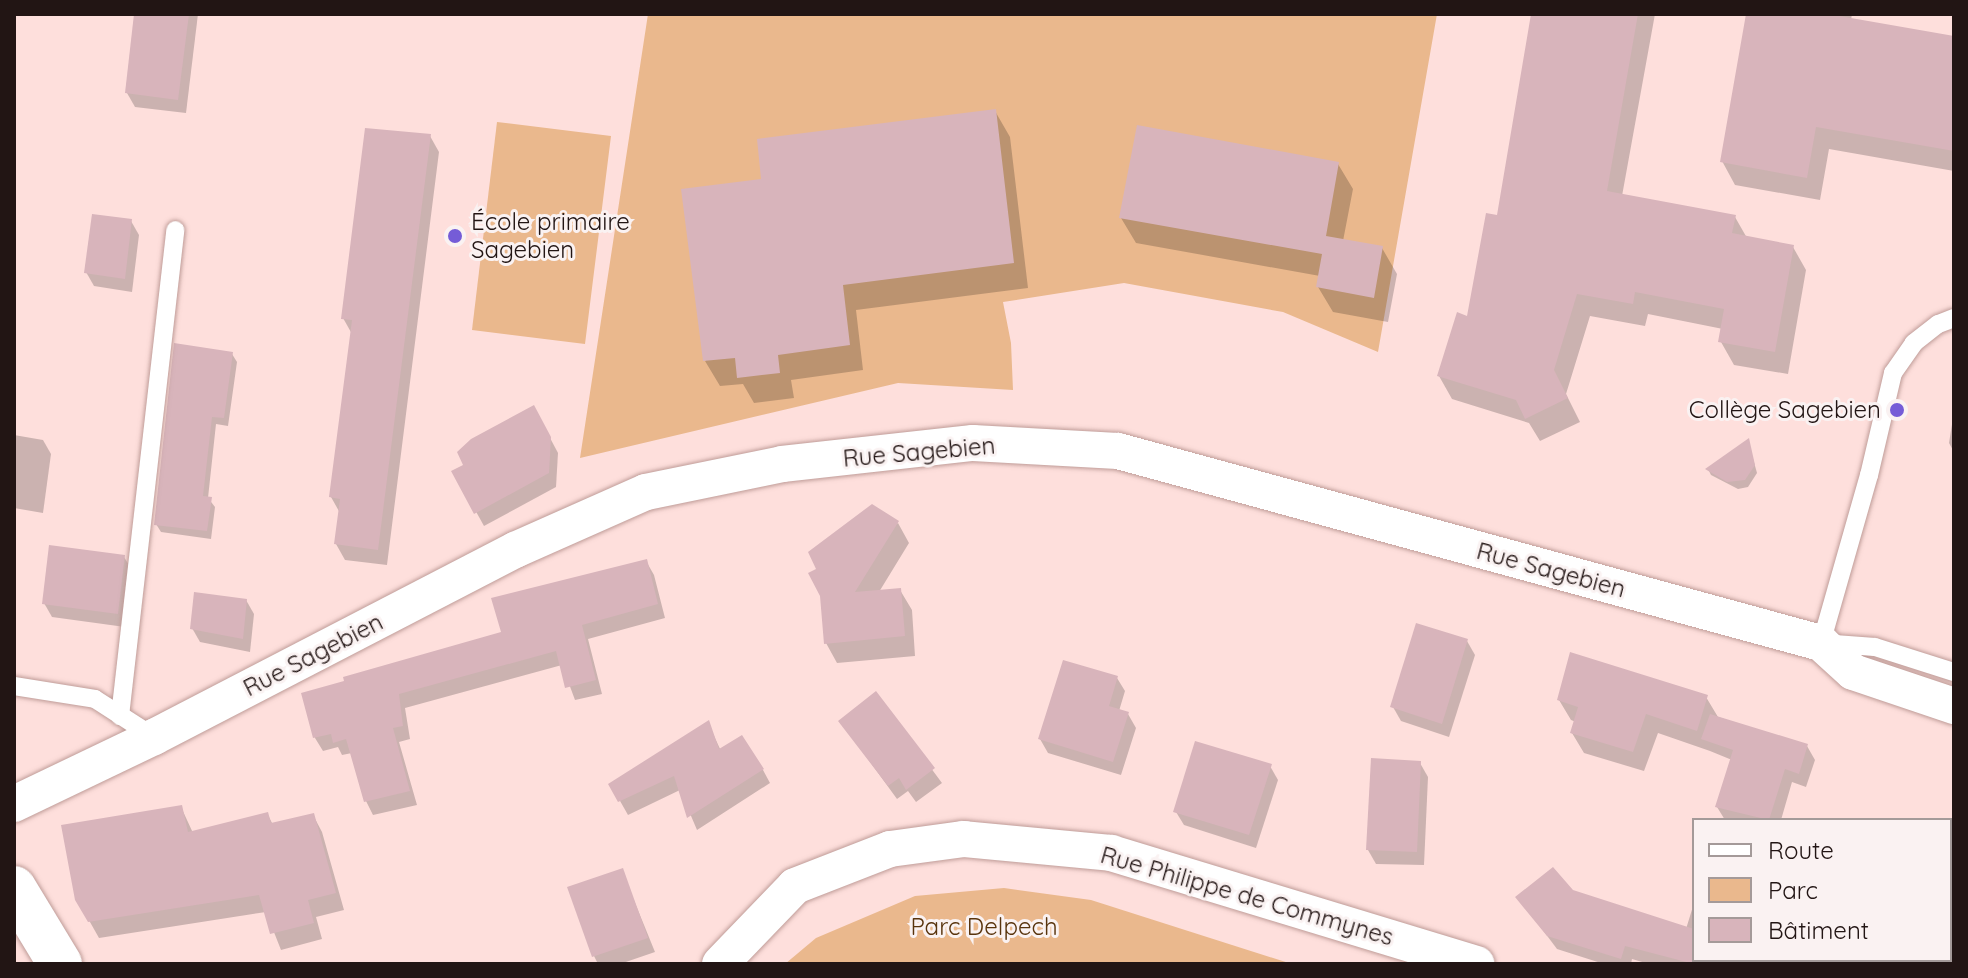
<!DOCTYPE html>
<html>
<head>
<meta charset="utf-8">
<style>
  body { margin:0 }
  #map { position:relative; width:1968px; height:978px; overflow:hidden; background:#fedfdc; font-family:Quicksand,sans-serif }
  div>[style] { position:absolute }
  .green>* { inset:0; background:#eab88d }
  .shadow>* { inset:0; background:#0003 }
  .building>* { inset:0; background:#d8b4bb }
  .roads { filter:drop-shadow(0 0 2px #bf9c98) drop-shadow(0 0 2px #bf9c98) }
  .service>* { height:18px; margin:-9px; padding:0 9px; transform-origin:9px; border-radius:9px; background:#fff }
  .minor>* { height:36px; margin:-18px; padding:0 18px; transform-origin:18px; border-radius:18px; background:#fff }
  .tertiary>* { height:44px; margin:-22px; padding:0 22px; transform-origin:22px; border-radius:22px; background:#fff }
  .dots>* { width:22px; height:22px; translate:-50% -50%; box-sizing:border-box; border:4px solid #faf2f2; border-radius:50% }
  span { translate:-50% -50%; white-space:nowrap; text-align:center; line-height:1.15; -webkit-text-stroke:6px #faf2f2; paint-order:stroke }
  .poi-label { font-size:24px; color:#221514 }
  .left { translate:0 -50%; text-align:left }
  .right { translate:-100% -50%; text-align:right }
  .street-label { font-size:24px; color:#221514 }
  .park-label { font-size:24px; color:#59340d }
  .frame { position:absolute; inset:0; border:16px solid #221514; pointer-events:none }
  .legend { position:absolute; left:1692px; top:818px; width:260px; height:144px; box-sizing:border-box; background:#faf2f2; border:2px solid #a49a99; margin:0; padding:10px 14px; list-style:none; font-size:24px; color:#221514 }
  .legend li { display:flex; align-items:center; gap:16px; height:40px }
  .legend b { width:40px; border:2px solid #a49a99 }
</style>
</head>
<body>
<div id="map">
  <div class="green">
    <i style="clip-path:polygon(648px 14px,1437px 14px,1378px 352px,1283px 312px,1124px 283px,1003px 302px,1011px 343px,1013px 390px,898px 383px,580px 458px)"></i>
    <i style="clip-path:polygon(497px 122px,611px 136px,585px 344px,472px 330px)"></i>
    <i style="clip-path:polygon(1004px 888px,1091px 900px,1292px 964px,785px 964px,816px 938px,915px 896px)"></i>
  </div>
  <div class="shadow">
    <i style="clip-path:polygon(136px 14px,198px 14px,186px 113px,135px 107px,127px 93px)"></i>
    <i style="clip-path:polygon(1534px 14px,1655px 14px,1622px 196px,1735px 217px,1747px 238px,1793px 247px,1806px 270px,1788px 374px,1734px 365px,1721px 342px,1723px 329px,1648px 314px,1645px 326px,1590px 316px,1566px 394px,1580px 422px,1540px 441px,1529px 423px,1452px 399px,1439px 376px,1469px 318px,1498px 218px)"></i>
    <i style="clip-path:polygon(1748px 14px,1852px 14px,1851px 20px,1954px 38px,1954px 171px,1829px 149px,1820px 200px,1735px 185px,1722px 161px)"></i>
    <i style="clip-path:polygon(995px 111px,1010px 137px,1028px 288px,856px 310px,863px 370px,791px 380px,794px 398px,754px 403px,743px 384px,720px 386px,705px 361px)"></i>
    <i style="clip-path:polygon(430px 136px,439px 152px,387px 565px,345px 560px,336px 544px,340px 513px,331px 497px,352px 334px,343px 318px)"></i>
    <i style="clip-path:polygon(1338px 164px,1353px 189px,1343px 241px,1382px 248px,1397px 274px,1388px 322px,1333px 312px,1318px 287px,1320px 276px,1136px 243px,1121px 218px)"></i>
    <i style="clip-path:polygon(131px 221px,139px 235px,132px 292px,94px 286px,86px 272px)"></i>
    <i style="clip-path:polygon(232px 354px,237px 362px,228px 426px,216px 424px,208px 498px,215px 507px,211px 539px,161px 532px,156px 524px)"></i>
    <i style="clip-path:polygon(1954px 412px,1954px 452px,1949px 443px)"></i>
    <i style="clip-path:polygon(541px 421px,558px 453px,556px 487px,484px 526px,454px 472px)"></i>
    <i style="clip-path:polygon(14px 435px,43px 440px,51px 454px,43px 513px,14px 508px)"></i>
    <i style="clip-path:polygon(1748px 441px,1757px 473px,1748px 487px,1738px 489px,1711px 475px,1708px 469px)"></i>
    <i style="clip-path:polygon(898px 523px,909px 543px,879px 592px,900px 590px,912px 610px,915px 656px,837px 663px,826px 643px,819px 569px)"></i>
    <i style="clip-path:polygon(124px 557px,132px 570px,125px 627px,52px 617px,44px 603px)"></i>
    <i style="clip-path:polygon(646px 561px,654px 575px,665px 618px,588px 639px,602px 694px,575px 700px,562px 665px,405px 708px,410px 739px,399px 742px,417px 805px,373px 815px,366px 801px,352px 753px,342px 755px,338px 747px,323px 751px,315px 738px,303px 694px,504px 634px)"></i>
    <i style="clip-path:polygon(246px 600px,254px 614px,250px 652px,200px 642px,192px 628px)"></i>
    <i style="clip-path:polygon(1467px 641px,1475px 655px,1449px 737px,1401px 721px,1393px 707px)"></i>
    <i style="clip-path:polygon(1117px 678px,1125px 691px,1119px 711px,1128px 714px,1136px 728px,1121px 775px,1048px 753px,1040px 739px)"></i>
    <i style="clip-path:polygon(876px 694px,942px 783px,916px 802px,908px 791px,897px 799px,841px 722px)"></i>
    <i style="clip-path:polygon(1706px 697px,1718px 717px,1807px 746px,1815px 760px,1806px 787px,1792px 782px,1781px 820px,1725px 820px,1717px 807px,1732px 760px,1710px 751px,1658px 733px,1644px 771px,1584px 753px,1572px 733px,1576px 722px,1571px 720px,1559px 700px)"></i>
    <i style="clip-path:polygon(708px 723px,721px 751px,763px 770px,770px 783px,697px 830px,680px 790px,628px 815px,611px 785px)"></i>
    <i style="clip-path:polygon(1420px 763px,1428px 777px,1424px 865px,1376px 864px,1368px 850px)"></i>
    <i style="clip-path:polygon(1270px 766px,1278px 780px,1256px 848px,1184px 825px,1176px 812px)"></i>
    <i style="clip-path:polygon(181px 807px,193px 833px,268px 815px,273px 825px,313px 815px,322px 832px,344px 910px,316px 917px,322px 939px,281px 950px,266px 912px,99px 938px,77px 899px)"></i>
    <i style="clip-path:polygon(622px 871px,655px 952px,620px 964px,598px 964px,594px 956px)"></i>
    <i style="clip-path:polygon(1571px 892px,1686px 929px,1694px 903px,1694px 960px,1738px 960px,1737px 964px,1649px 964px,1632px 959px,1631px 964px,1604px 964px,1557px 949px,1518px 897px)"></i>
    <i style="clip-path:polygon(1833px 960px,1904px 960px,1902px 964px,1831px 964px)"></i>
  </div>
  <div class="building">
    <i style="clip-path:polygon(134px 14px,189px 14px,178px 100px,125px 93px)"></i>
    <i style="clip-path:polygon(1531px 14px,1638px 14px,1607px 191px,1736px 215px,1732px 233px,1794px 245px,1775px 352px,1718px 342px,1724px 309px,1635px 292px,1633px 304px,1577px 294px,1554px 370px,1568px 398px,1525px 419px,1516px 400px,1437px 376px,1457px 312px,1467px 316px,1486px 213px,1497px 215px)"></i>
    <i style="clip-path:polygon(1746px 14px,1828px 14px,1954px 36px,1954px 151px,1816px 127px,1807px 178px,1720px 162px)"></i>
    <i style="clip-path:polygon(996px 109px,1014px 263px,843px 285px,850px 345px,778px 355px,780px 373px,737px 378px,735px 358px,703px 361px,681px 189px,761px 179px,757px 139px)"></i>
    <i style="clip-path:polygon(1137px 125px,1339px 162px,1326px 236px,1383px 246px,1374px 298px,1316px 287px,1322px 254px,1119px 218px)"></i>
    <i style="clip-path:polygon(365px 128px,431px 134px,378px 550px,334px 544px,340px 499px,329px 497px,352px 320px,341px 319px)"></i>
    <i style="clip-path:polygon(92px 214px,132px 219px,125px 279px,84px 273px)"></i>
    <i style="clip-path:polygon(174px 343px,233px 352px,224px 418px,212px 417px,203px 496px,212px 497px,207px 531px,154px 525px)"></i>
    <i style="clip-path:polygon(534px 405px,551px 437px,549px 473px,474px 514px,451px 471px,463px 465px,457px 452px,471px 439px)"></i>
    <i style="clip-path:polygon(1749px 438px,1755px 465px,1745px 480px,1727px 482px,1705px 469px)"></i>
    <i style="clip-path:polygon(872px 504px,899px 521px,855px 592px,901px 588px,905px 636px,824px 644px,820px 596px,808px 573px,816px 569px,808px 552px)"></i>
    <i style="clip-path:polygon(49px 545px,125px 555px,118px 614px,42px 604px)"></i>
    <i style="clip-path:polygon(647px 559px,658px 604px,582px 625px,596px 680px,565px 688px,556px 651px,399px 694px,403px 726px,393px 728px,410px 791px,364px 802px,346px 739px,333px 743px,331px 734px,313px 738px,301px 693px,344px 681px,343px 677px,501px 632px,491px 598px)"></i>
    <i style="clip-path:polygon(194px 592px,247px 599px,243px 639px,190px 629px)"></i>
    <i style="clip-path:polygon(1416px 623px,1468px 639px,1442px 724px,1390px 707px)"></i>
    <i style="clip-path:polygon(1570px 652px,1708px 695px,1697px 731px,1646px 714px,1633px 752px,1570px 733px,1578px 707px,1557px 700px)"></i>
    <i style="clip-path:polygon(1063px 660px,1118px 676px,1109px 706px,1129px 712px,1113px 762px,1038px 739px)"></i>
    <i style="clip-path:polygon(876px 691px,935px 768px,906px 790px,899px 778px,888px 786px,838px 721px)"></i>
    <i style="clip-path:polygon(1710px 714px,1808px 744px,1799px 774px,1785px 769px,1769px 820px,1715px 807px,1733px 750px,1701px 739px)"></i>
    <i style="clip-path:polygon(709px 720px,719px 749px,742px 735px,764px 769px,687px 818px,674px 776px,618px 802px,608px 784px)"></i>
    <i style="clip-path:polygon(1195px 741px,1272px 764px,1249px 835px,1173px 812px)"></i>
    <i style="clip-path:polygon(1371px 758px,1421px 761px,1417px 852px,1366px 850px)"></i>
    <i style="clip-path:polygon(182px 805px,188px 832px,268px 812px,271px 823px,314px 813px,336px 893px,308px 900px,314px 923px,270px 934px,259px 895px,88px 922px,75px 900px,61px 825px)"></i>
    <i style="clip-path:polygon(1553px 867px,1573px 890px,1694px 929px,1694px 964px,1625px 946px,1621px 959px,1547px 936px,1515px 897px)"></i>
    <i style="clip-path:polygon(623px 868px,648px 938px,592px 957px,567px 887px)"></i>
  </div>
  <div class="roads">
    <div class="service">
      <i style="left:1954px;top:318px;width:17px;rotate:159deg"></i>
      <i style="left:1938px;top:324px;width:31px;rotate:142deg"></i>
      <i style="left:1914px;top:343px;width:37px;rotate:125deg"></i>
      <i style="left:1893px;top:373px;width:105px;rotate:103.2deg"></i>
      <i style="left:1869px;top:475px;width:175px;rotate:105.9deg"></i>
      <i style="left:1821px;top:643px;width:54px;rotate:4.2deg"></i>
      <i style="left:1875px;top:647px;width:83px;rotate:17.6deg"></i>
      <i style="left:14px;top:686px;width:82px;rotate:9.1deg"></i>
      <i style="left:95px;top:699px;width:70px;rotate:32.8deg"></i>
      <i style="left:120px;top:716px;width:489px;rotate:-83.5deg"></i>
    </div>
    <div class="minor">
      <i style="left:14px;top:804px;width:155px;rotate:-25.6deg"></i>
      <i style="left:154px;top:737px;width:407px;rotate:-27.4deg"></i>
      <i style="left:515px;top:550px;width:143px;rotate:-23.9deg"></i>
      <i style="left:646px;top:492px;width:139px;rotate:-11.6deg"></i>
      <i style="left:782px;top:464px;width:192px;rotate:-6.3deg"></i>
      <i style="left:973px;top:443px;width:145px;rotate:3.2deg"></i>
      <i style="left:1118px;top:451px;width:729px;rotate:15.28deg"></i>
      <i style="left:1821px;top:643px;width:43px;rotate:42.2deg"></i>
      <i style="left:1853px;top:672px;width:107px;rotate:18.6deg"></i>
      <i style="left:720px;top:964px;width:108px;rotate:-46.1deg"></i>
      <i style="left:795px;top:886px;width:102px;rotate:-21.3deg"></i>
      <i style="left:890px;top:849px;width:75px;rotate:-7.7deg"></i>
      <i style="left:964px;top:839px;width:148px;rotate:5.4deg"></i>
      <i style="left:1111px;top:853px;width:382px;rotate:16.9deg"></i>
    </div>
    <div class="tertiary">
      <i style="left:14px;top:888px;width:89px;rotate:58.8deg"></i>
    </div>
  </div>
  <div class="dots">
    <i style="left:455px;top:236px;background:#755cd7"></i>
    <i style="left:1897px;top:410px;background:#755cd7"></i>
  </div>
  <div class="poi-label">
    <span class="left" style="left:471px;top:236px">École primaire<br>Sagebien</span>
    <span class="right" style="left:1881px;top:410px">Collège Sagebien</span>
  </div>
  <div class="street-label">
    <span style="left:919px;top:452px;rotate:-5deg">Rue Sagebien</span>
    <span style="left:1551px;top:570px;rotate:15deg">Rue Sagebien</span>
    <span style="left:313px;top:655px;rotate:-27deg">Rue Sagebien</span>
    <span style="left:1247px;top:896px;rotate:16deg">Rue Philippe de Commynes</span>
  </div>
  <div class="park-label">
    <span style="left:984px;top:927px">Parc Delpech</span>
  </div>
  <div class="frame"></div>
  <ul class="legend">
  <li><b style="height:10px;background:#fff"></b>Route</li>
  <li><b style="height:22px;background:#eab88d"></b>Parc</li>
  <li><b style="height:22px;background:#d8b4bb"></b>Bâtiment</li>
  </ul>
</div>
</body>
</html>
